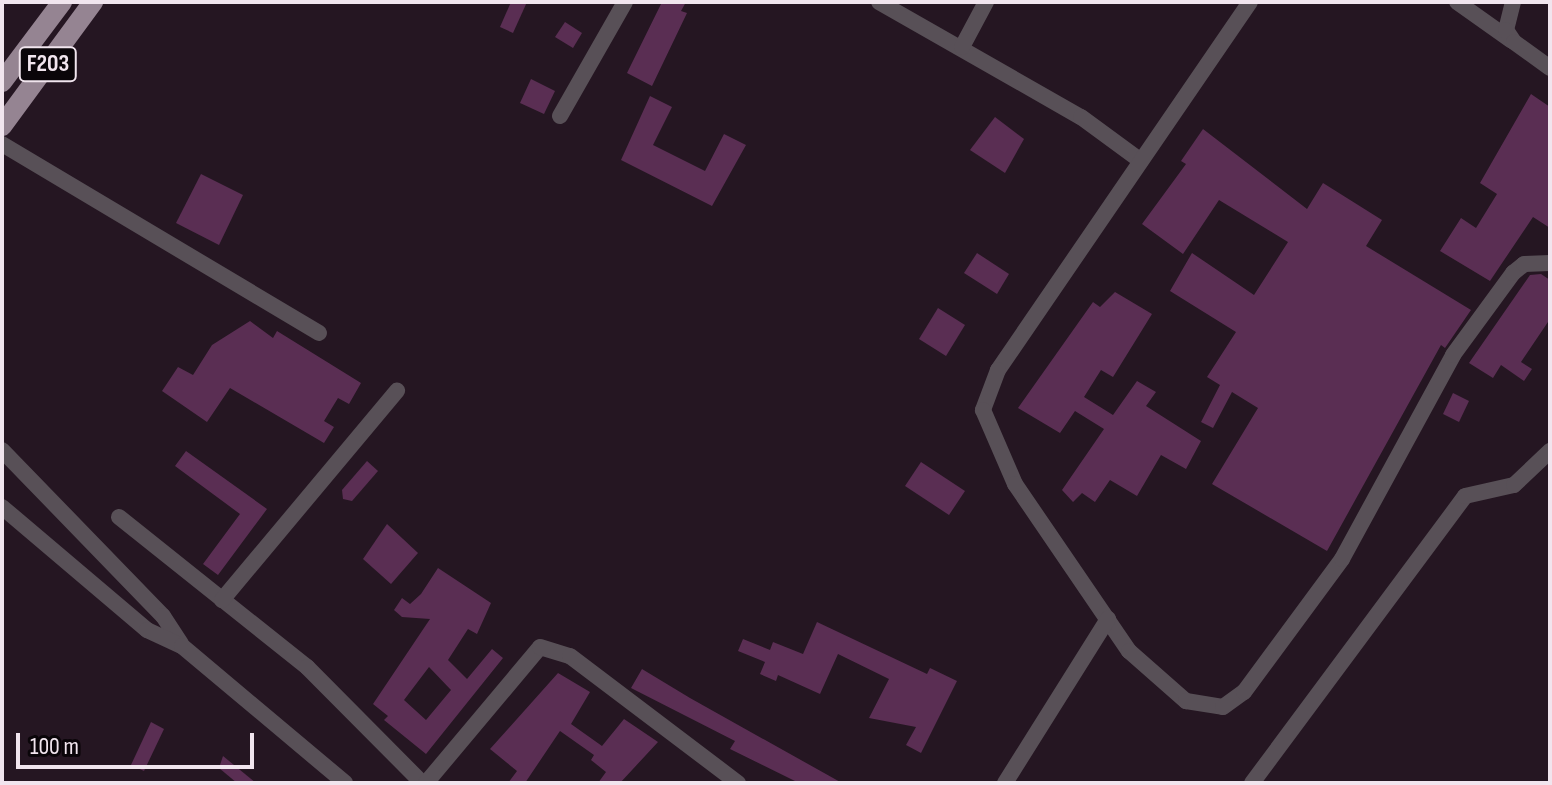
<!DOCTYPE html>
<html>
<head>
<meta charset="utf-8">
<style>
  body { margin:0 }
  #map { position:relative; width:1552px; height:785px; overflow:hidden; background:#251622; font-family:"Sofia Sans Condensed",sans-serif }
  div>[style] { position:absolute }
  .building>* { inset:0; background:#5a2e53 }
  .minor>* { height:16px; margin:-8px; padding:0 8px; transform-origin:8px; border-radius:8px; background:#585057 }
  .major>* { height:20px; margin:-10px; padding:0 10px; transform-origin:10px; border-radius:10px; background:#958492 }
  span { translate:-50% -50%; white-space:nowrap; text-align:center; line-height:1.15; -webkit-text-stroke:7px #0a0509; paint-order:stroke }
  .shield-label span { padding:2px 6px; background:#0a0509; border:2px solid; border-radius:6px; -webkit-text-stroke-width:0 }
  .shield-label { font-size:24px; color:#f1e5ee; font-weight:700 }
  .frame { position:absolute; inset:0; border:4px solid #f1e5ee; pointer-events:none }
  .scale { position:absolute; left:16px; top:733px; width:238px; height:36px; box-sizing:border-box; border:4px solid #f1e5ee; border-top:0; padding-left:10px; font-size:24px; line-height:28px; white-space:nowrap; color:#f1e5ee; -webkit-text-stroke:6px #0a0509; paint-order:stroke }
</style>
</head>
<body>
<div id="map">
  <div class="building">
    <i style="clip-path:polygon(511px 2px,527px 2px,513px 33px,500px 27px)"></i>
    <i style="clip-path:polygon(662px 2px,686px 2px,681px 11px,687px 13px,652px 86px,627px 73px)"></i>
    <i style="clip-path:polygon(565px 22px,582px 33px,573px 48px,555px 37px)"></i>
    <i style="clip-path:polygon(531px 79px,555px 91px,544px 114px,520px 103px)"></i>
    <i style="clip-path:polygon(1531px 94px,1550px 107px,1550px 228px,1533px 217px,1490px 281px,1440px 251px,1461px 218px,1476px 228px,1497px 194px,1480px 183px)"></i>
    <i style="clip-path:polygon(650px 96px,672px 107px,653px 145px,705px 171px,724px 134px,746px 145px,712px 206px,621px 160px)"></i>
    <i style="clip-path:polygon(995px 117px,1024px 139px,1005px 173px,970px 150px)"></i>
    <i style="clip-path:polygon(1203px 129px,1307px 209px,1323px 183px,1382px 220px,1366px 246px,1471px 310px,1445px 348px,1441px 345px,1327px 551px,1212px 484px,1258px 408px,1232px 392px,1213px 428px,1201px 422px,1220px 385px,1207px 377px,1236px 332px,1170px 291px,1192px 253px,1254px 295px,1288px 242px,1219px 200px,1183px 254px,1142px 224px,1186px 164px,1181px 161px)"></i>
    <i style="clip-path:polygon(201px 174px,243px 195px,219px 245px,176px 223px)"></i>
    <i style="clip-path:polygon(977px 253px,1009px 274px,997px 294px,964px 273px)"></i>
    <i style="clip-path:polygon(1541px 274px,1550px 280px,1550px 319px,1521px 362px,1532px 369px,1524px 381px,1501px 365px,1493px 378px,1469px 363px,1530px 275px)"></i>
    <i style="clip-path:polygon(1115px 292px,1152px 314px,1113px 377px,1101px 370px,1084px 397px,1113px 415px,1137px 381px,1156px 392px,1146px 406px,1201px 441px,1186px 469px,1161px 455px,1137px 496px,1110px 480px,1095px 502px,1082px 493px,1073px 502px,1062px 490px,1104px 429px,1075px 411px,1060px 433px,1018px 408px,1093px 302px,1100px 307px)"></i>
    <i style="clip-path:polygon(938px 308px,965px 325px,946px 356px,919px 339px)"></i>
    <i style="clip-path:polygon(250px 321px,273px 338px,277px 331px,361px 383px,349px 404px,338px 398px,324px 421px,334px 427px,324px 443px,230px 388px,207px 422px,162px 391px,178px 367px,193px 375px,212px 345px)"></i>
    <i style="clip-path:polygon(1453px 393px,1469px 401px,1459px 422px,1443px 414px)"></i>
    <i style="clip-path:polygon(186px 451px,267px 509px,218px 575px,203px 564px,240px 514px,175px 466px)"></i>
    <i style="clip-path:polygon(367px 461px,378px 471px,352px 501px,343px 499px,342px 490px)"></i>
    <i style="clip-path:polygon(921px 462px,965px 491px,949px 515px,905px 486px)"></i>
    <i style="clip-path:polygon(387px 524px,418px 553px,391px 584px,363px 559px)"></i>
    <i style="clip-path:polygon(evenodd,438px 568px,491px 603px,477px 634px,468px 629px,448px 660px,467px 679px,492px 649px,503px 658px,426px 754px,384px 720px,388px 716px,373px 704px,430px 619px,402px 617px,394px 610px,402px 598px,410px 604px,421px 594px,438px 568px,429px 667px,451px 690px,426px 720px,404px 700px,429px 667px)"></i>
    <i style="clip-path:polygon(817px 622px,927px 674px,930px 668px,957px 681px,921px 753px,906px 745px,916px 727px,869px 718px,889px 679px,838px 654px,820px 694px,778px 675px,776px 681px,760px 674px,765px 662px,738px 651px,743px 639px,770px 650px,773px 642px,803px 654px)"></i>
    <i style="clip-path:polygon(642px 669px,690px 698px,842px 783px,799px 783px,730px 749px,735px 741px,631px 688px)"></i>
    <i style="clip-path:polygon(558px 673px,590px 692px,571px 724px,602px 746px,624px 719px,658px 742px,620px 783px,598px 783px,606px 772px,591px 760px,594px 755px,560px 731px,525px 783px,508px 783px,517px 771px,490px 749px)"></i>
    <i style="clip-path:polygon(151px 722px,164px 729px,144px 771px,131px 765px)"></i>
    <i style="clip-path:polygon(223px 756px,256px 783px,237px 783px,219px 768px)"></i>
  </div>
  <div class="minor">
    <i style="left:879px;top:2px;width:232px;rotate:29.7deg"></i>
    <i style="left:1081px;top:117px;width:74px;rotate:36.3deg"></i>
    <i style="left:1250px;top:2px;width:446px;rotate:124.4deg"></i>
    <i style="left:998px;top:370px;width:43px;rotate:110.6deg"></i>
    <i style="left:983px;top:410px;width:81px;rotate:66.6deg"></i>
    <i style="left:1015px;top:484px;width:202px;rotate:55.7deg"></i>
    <i style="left:1129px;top:651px;width:76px;rotate:41.3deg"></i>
    <i style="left:1186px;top:701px;width:37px;rotate:9deg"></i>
    <i style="left:1223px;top:707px;width:26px;rotate:-36deg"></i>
    <i style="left:1244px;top:692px;width:165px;rotate:-53.6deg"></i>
    <i style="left:1342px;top:559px;width:232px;rotate:-61.4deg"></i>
    <i style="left:1453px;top:355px;width:102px;rotate:-53.8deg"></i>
    <i style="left:1513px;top:273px;width:14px;rotate:-39deg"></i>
    <i style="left:1524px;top:264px;width:26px;rotate:-2deg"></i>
    <i style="left:1457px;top:2px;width:67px;rotate:35.3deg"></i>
    <i style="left:1513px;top:2px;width:29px;rotate:104deg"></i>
    <i style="left:1506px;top:30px;width:14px;rotate:56deg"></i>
    <i style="left:1514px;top:42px;width:44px;rotate:35.8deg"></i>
    <i style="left:962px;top:47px;width:51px;rotate:-61.9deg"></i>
    <i style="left:560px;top:116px;width:131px;rotate:-60.3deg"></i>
    <i style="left:2px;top:144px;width:369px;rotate:30.8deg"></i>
    <i style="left:2px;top:450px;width:231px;rotate:45.9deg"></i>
    <i style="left:163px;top:616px;width:33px;rotate:57deg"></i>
    <i style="left:2px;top:507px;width:190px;rotate:40.3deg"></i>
    <i style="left:147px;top:630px;width:38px;rotate:25deg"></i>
    <i style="left:182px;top:646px;width:213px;rotate:40deg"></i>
    <i style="left:119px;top:517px;width:241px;rotate:38.6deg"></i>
    <i style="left:307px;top:667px;width:163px;rotate:45.2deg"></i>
    <i style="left:222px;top:600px;width:273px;rotate:-50.1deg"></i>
    <i style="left:426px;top:783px;width:177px;rotate:-50deg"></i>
    <i style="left:540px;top:647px;width:31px;rotate:17deg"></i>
    <i style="left:570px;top:656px;width:211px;rotate:37.1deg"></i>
    <i style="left:1005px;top:783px;width:194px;rotate:-57.9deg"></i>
    <i style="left:1252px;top:783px;width:357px;rotate:-53.4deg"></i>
    <i style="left:1465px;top:496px;width:50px;rotate:-12.7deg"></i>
    <i style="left:1514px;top:485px;width:50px;rotate:-43.4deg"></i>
  </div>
  <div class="major">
    <i style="left:2px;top:82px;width:100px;rotate:-53.1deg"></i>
    <i style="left:2px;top:126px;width:154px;rotate:-53.7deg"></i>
  </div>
  <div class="shield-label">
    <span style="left:48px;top:64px">F203</span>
  </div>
  <div class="frame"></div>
  <div class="scale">100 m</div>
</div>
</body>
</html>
